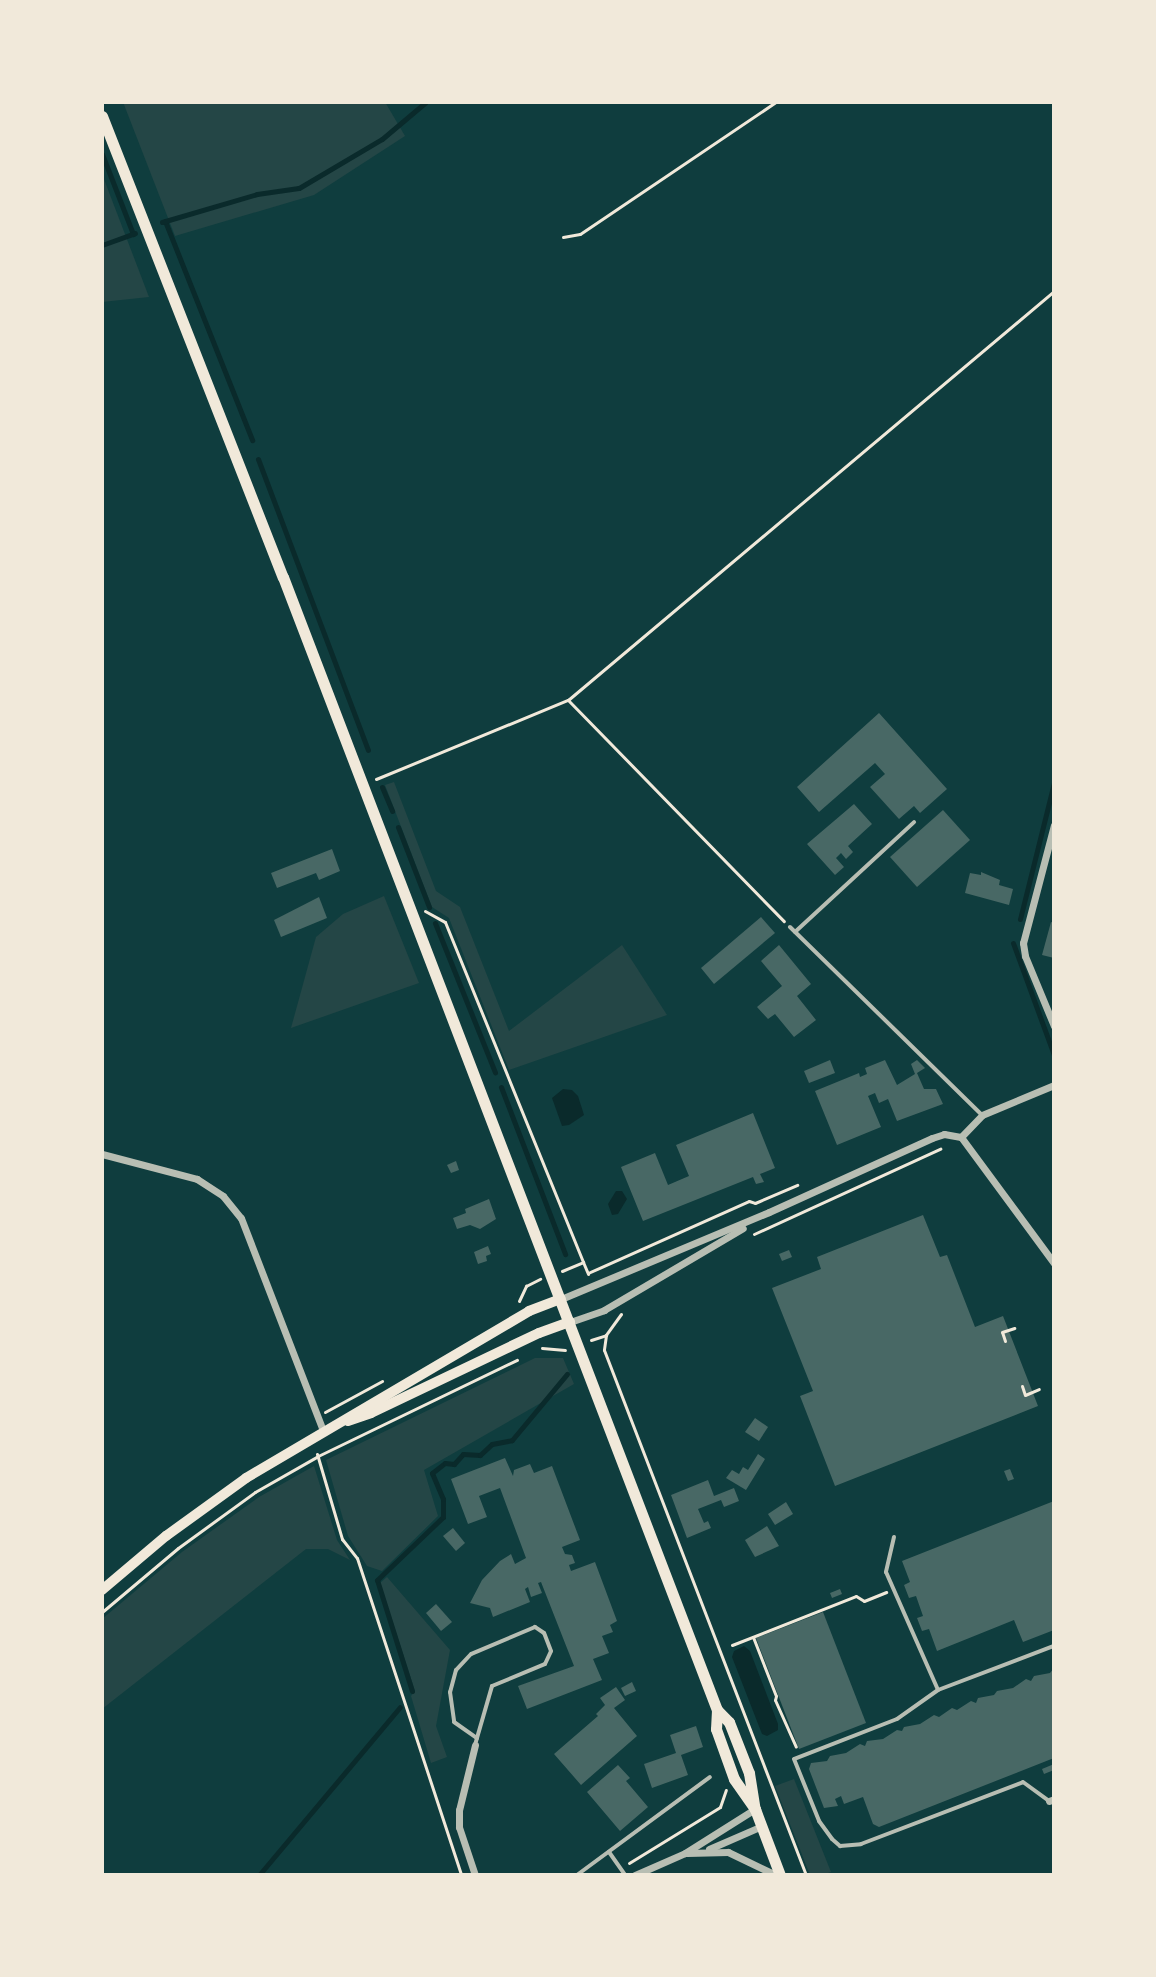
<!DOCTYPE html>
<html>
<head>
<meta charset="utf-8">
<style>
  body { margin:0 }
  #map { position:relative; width:1156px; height:1977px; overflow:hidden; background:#0f3d3e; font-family:Rubik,sans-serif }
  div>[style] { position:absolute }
  .green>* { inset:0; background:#244646 }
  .water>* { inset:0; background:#0a2a2b }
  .stream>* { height:5px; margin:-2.5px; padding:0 2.5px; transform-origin:2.5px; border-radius:2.5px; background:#0a2a2b }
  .building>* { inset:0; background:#486865 }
  .path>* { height:3px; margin:-1.5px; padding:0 1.5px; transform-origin:1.5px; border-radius:1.5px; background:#f1e9da }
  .service>* { height:4px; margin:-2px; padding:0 2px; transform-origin:2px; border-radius:2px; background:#b8beb3 }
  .minor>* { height:7px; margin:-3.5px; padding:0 3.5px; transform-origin:3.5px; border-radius:3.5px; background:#b8beb3 }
  .secondary>* { height:10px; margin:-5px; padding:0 5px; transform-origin:5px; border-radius:5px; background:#f1e9da }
  .primary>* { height:11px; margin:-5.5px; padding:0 5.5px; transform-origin:5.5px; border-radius:5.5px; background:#f1e9da }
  span { translate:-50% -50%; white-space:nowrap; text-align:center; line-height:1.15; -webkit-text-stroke:6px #f1e9da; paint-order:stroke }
  .frame { position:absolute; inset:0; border:104px solid #f1e9da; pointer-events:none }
</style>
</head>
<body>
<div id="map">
  <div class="green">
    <i style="clip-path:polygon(123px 102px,385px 102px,405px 136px,314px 195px,175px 236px)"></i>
    <i style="clip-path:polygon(102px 174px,149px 297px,102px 302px)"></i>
    <i style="clip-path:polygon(394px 782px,436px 891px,460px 907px,509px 1031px,622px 945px,667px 1015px,509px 1070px,449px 918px,432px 907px,385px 785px)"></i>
    <i style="clip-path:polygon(384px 896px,419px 983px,291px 1028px,316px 937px,343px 914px)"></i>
    <i style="clip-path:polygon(535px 1358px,563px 1358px,574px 1384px,424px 1470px,438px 1516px,382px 1571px,367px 1566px,348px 1536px,326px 1460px)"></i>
    <i style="clip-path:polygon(314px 1466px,337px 1540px,350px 1560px,328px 1549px,306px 1549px,102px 1709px,102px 1619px,182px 1552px,259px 1497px)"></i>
    <i style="clip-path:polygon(387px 1577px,450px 1650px,436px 1726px,447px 1757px,431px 1763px,411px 1696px,415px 1691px,380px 1583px)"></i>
    <i style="clip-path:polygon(794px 1779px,831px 1872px,823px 1875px,810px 1875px,775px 1786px)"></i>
  </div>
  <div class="water">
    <i style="clip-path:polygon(563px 1089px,572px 1090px,578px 1096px,584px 1115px,569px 1125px,562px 1126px,552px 1098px)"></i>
    <i style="clip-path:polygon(616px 1191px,622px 1191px,627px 1199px,618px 1214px,612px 1215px,608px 1204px)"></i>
    <i style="clip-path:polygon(744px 1646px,750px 1651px,778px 1724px,778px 1730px,767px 1736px,762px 1734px,732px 1657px,734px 1651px)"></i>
  </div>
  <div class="stream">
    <i style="left:102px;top:154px;width:86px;rotate:68.8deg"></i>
    <i style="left:165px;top:221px;width:236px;rotate:68.3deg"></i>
    <i style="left:162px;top:222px;width:99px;rotate:-16.4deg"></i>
    <i style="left:257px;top:194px;width:42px;rotate:-8.1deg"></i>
    <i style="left:299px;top:188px;width:96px;rotate:-30.6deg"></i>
    <i style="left:382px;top:139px;width:57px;rotate:-40.1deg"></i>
    <i style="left:102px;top:245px;width:35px;rotate:-20deg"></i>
    <i style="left:258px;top:459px;width:311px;rotate:69.3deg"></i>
    <i style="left:382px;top:787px;width:26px;rotate:67deg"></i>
    <i style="left:398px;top:827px;width:86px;rotate:68.8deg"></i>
    <i style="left:1020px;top:919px;width:140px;rotate:-76deg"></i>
    <i style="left:435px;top:923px;width:161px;rotate:68.1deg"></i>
    <i style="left:1013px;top:943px;width:119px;rotate:69.9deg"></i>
    <i style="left:501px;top:1087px;width:179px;rotate:69deg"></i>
    <i style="left:412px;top:1691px;width:116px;rotate:-107.5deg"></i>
    <i style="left:377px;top:1580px;width:91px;rotate:-43.7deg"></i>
    <i style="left:443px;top:1517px;width:18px;rotate:-90deg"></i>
    <i style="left:443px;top:1499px;width:28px;rotate:-113deg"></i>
    <i style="left:432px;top:1473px;width:16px;rotate:-38deg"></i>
    <i style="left:445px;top:1463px;width:9px;rotate:6deg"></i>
    <i style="left:454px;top:1464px;width:13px;rotate:-48deg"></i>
    <i style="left:463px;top:1454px;width:17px;rotate:3deg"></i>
    <i style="left:480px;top:1455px;width:16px;rotate:-43deg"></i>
    <i style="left:492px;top:1444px;width:20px;rotate:-11deg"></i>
    <i style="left:512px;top:1440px;width:86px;rotate:-50.2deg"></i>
    <i style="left:259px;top:1875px;width:219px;rotate:-50deg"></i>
  </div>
  <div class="building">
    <i style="clip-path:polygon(879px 713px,947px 789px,920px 813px,914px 806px,899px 819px,870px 787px,885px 774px,875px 763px,819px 812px,797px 787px)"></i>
    <i style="clip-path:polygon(854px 804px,872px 824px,848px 846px,853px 852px,846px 859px,841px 853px,836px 858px,844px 867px,835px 875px,807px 844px)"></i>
    <i style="clip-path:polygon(943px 810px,970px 840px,917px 887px,890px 857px)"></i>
    <i style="clip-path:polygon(332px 849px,340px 871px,319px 880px,316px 873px,277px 888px,271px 873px)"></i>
    <i style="clip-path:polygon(981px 872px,1000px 880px,999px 885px,1013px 889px,1009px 905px,965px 893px,970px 873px,981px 875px)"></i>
    <i style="clip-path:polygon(319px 897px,327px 918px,281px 937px,274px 920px)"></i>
    <i style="clip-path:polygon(761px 917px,775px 933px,714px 984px,701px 968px)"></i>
    <i style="clip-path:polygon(1051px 922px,1054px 923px,1054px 958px,1042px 955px)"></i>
    <i style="clip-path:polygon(779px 945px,811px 984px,797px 996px,816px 1020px,794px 1037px,775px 1014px,768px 1019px,757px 1007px,782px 986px,761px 961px)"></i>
    <i style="clip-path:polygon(830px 1060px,835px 1073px,809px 1083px,804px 1071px)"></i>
    <i style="clip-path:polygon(885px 1060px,897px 1085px,915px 1074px,911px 1064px,917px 1060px,925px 1068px,917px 1073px,924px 1089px,936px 1089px,943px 1104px,897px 1121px,888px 1099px,879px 1103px,875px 1093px,868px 1096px,881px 1127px,837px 1145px,815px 1091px,859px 1073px,860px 1077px,867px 1074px,865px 1068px)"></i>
    <i style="clip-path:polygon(753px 1113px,775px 1168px,760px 1174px,764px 1182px,756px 1184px,753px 1177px,643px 1221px,621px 1167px,655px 1153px,668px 1185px,689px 1176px,676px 1145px)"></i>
    <i style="clip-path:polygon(456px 1161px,459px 1170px,451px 1173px,447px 1165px)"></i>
    <i style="clip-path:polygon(489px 1199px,496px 1219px,480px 1229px,470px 1225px,457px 1229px,453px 1218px,466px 1213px,465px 1209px)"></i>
    <i style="clip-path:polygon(923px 1215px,940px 1257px,947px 1255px,975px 1327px,1003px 1316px,1038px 1406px,835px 1486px,800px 1396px,813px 1391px,772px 1288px,821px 1269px,817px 1257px)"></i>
    <i style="clip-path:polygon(488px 1246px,491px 1254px,486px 1256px,487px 1261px,478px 1264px,474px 1252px)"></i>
    <i style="clip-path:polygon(789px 1250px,792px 1257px,782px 1261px,779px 1254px)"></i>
    <i style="clip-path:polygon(755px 1418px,768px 1427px,759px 1441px,745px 1432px)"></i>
    <i style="clip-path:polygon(758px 1454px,765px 1459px,746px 1490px,726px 1478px,732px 1470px,739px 1474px,743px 1467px,748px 1470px)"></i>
    <i style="clip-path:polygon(505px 1458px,513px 1476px,514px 1470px,530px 1464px,534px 1473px,552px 1466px,580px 1540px,562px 1547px,565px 1554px,572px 1555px,575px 1563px,569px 1565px,571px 1571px,595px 1562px,617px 1621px,610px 1625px,613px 1632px,602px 1636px,609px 1653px,593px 1659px,602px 1680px,527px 1709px,518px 1686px,574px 1666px,541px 1582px,538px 1583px,542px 1593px,531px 1597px,528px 1587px,525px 1589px,530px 1602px,493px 1617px,490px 1608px,470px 1603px,482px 1580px,500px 1561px,511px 1554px,515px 1564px,526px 1558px,500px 1488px,479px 1496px,487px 1517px,468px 1524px,451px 1479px)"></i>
    <i style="clip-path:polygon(1010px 1469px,1014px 1479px,1008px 1481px,1004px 1471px)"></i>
    <i style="clip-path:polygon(708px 1480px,714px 1496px,734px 1488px,739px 1501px,724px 1507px,721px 1500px,698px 1509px,704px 1523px,708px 1521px,711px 1528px,687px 1538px,671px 1495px)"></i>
    <i style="clip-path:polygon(1054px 1501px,1054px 1630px,1023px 1642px,1014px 1620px,937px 1651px,929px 1629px,922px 1631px,917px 1618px,923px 1616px,916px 1596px,909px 1598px,904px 1585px,910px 1582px,902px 1561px)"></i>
    <i style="clip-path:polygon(786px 1502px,793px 1514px,775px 1525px,768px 1514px)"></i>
    <i style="clip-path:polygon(767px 1526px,779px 1546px,755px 1557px,745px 1540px)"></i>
    <i style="clip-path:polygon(453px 1528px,465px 1543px,456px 1551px,443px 1536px)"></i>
    <i style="clip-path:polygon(840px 1589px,842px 1594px,832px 1598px,830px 1593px)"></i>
    <i style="clip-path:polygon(436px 1604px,452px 1622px,441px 1631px,426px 1613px)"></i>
    <i style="clip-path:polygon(823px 1612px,866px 1723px,799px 1749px,756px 1638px)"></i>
    <i style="clip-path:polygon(1054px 1668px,1054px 1758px,879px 1827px,873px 1824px,863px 1797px,844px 1804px,841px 1796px,835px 1799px,838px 1806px,824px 1808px,809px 1769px,811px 1763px,827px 1761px,830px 1756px,846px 1753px,860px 1744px,865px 1746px,867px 1741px,883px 1739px,897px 1730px,902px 1731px,904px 1727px,920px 1724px,934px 1715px,939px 1717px,952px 1708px,957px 1710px,971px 1701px,976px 1703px,978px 1698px,994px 1695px,997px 1691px,1013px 1688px,1026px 1679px,1031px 1681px,1034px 1676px,1050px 1673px)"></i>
    <i style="clip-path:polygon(632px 1682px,636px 1691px,625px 1696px,621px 1688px)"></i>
    <i style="clip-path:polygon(616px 1687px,625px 1700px,614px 1708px,637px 1736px,581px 1785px,554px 1754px,598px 1716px,596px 1714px,605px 1705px,600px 1698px)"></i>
    <i style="clip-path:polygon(696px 1726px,703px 1747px,681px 1755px,688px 1775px,652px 1788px,644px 1764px,676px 1753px,670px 1735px)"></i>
    <i style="clip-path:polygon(1054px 1764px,1054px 1770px,1044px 1774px,1042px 1769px)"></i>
    <i style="clip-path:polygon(618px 1765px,630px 1778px,626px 1781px,648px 1807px,620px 1831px,587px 1792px)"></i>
  </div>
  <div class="path">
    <i style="left:563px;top:237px;width:17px;rotate:-10deg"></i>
    <i style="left:580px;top:234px;width:236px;rotate:-34deg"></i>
    <i style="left:568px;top:700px;width:635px;rotate:-40.08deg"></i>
    <i style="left:376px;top:779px;width:208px;rotate:-22.4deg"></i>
    <i style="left:568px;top:700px;width:309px;rotate:45.7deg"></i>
    <i style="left:425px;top:911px;width:23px;rotate:29deg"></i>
    <i style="left:445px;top:922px;width:367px;rotate:67.9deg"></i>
    <i style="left:754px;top:1234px;width:205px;rotate:-24.6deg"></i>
    <i style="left:562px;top:1271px;width:23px;rotate:-23deg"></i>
    <i style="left:583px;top:1262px;width:13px;rotate:67deg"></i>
    <i style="left:588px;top:1273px;width:176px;rotate:-24.1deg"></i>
    <i style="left:749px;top:1201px;width:6px;rotate:18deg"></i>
    <i style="left:755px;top:1203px;width:46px;rotate:-23.2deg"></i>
    <i style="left:519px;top:1301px;width:17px;rotate:-65deg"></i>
    <i style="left:526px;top:1286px;width:16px;rotate:-27deg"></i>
    <i style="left:621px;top:1314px;width:26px;rotate:126deg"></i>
    <i style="left:606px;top:1335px;width:15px;rotate:98deg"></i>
    <i style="left:604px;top:1350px;width:563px;rotate:68.96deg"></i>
    <i style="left:591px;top:1340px;width:16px;rotate:-18deg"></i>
    <i style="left:1005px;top:1341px;width:9px;rotate:-108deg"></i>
    <i style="left:1002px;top:1332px;width:13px;rotate:-18deg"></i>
    <i style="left:542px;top:1348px;width:23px;rotate:5deg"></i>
    <i style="left:1022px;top:1386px;width:9px;rotate:72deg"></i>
    <i style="left:1025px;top:1395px;width:15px;rotate:-23deg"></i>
    <i style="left:325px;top:1412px;width:65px;rotate:-28.5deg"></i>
    <i style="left:317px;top:1454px;width:89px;rotate:73.6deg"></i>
    <i style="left:342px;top:1539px;width:24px;rotate:52deg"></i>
    <i style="left:357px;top:1558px;width:334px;rotate:71.8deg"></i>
    <i style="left:102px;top:1612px;width:99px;rotate:-40.1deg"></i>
    <i style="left:178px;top:1548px;width:95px;rotate:-36deg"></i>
    <i style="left:255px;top:1492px;width:73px;rotate:-29.7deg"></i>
    <i style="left:318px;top:1456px;width:221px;rotate:-25.8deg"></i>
    <i style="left:753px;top:1637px;width:63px;rotate:68.7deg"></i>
    <i style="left:776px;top:1696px;width:4px;rotate:104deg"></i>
    <i style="left:775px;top:1700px;width:51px;rotate:65.9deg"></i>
    <i style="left:732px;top:1645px;width:133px;rotate:-21.6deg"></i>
    <i style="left:856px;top:1596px;width:9px;rotate:32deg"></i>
    <i style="left:864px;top:1601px;width:24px;rotate:-22deg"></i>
    <i style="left:629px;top:1863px;width:107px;rotate:-31.6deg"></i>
    <i style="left:720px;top:1807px;width:18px;rotate:-71deg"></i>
  </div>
  <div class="service">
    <i style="left:790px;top:927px;width:269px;rotate:44.4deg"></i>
    <i style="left:795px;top:932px;width:162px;rotate:-42.7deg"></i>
    <i style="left:894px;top:1537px;width:36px;rotate:103deg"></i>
    <i style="left:886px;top:1572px;width:129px;rotate:66.2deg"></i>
    <i style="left:938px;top:1690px;width:124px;rotate:-20.8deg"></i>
    <i style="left:938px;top:1690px;width:50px;rotate:144.7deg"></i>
    <i style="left:897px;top:1719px;width:110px;rotate:158.8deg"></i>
    <i style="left:794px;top:1759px;width:67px;rotate:68deg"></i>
    <i style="left:819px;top:1821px;width:22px;rotate:54deg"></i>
    <i style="left:832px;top:1839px;width:11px;rotate:41deg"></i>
    <i style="left:840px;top:1846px;width:21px;rotate:-5deg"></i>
    <i style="left:861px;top:1844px;width:173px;rotate:-20.9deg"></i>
    <i style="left:1023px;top:1782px;width:32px;rotate:36deg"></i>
    <i style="left:475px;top:1745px;width:7px;rotate:-74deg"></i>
    <i style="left:477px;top:1738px;width:54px;rotate:-73.9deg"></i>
    <i style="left:492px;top:1686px;width:57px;rotate:-22.5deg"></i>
    <i style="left:545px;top:1664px;width:14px;rotate:-65deg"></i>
    <i style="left:551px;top:1651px;width:19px;rotate:-111deg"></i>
    <i style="left:544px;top:1633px;width:11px;rotate:-146deg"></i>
    <i style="left:535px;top:1627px;width:69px;rotate:157.1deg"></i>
    <i style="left:471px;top:1654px;width:22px;rotate:133deg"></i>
    <i style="left:456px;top:1670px;width:23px;rotate:105deg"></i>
    <i style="left:450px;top:1692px;width:30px;rotate:82deg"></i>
    <i style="left:454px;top:1722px;width:28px;rotate:35deg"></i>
    <i style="left:609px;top:1852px;width:28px;rotate:55deg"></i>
    <i style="left:577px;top:1875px;width:165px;rotate:-36.4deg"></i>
  </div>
  <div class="minor">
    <i style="left:1054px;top:825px;width:122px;rotate:104.7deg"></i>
    <i style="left:1023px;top:943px;width:13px;rotate:81deg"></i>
    <i style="left:1025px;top:956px;width:76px;rotate:67.5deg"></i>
    <i style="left:961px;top:1137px;width:157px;rotate:53.6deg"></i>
    <i style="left:961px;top:1137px;width:30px;rotate:-46deg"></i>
    <i style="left:982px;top:1115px;width:78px;rotate:-22.6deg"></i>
    <i style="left:102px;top:1154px;width:98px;rotate:14.7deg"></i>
    <i style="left:197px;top:1179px;width:31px;rotate:33deg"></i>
    <i style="left:223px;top:1196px;width:28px;rotate:51deg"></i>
    <i style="left:241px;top:1218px;width:228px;rotate:68.9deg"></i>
    <i style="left:561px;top:1299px;width:225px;rotate:-22.7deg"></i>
    <i style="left:769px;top:1212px;width:179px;rotate:-24.4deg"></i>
    <i style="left:932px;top:1138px;width:13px;rotate:-18deg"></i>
    <i style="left:944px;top:1134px;width:17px;rotate:10deg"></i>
    <i style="left:570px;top:1322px;width:36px;rotate:-19deg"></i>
    <i style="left:604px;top:1310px;width:161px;rotate:-30.5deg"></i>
    <i style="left:475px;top:1745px;width:67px;rotate:103.8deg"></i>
    <i style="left:459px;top:1810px;width:17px;rotate:90deg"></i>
    <i style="left:459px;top:1827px;width:51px;rotate:71.6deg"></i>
    <i style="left:1049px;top:1801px;width:5px;rotate:-22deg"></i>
    <i style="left:709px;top:1849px;width:58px;rotate:-23.5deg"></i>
    <i style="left:687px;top:1853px;width:41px;rotate:-1.4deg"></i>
    <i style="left:728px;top:1852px;width:53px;rotate:25.6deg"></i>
    <i style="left:635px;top:1875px;width:55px;rotate:-23.7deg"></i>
    <i style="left:685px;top:1853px;width:83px;rotate:-32.2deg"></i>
  </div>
  <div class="secondary">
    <i style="left:348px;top:1421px;width:24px;rotate:-19deg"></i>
    <i style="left:371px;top:1413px;width:186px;rotate:-25.5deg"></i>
    <i style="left:539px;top:1333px;width:33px;rotate:-20deg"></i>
    <i style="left:102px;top:1590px;width:84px;rotate:-40.2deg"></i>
    <i style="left:166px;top:1536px;width:99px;rotate:-35.9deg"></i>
    <i style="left:246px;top:1478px;width:329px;rotate:-30.5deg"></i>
    <i style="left:529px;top:1311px;width:34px;rotate:-21deg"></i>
  </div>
  <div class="primary">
    <i style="left:102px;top:116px;width:495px;rotate:68.6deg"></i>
    <i style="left:283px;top:577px;width:1213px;rotate:69.04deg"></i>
    <i style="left:717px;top:1710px;width:17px;rotate:45deg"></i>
    <i style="left:729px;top:1722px;width:55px;rotate:68.6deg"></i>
    <i style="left:749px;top:1773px;width:36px;rotate:81deg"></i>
    <i style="left:755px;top:1809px;width:71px;rotate:69.3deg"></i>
    <i style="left:717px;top:1710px;width:19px;rotate:93deg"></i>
    <i style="left:716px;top:1729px;width:53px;rotate:70.2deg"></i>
    <i style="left:734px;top:1779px;width:37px;rotate:55deg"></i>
  </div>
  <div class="frame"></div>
</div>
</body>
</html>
